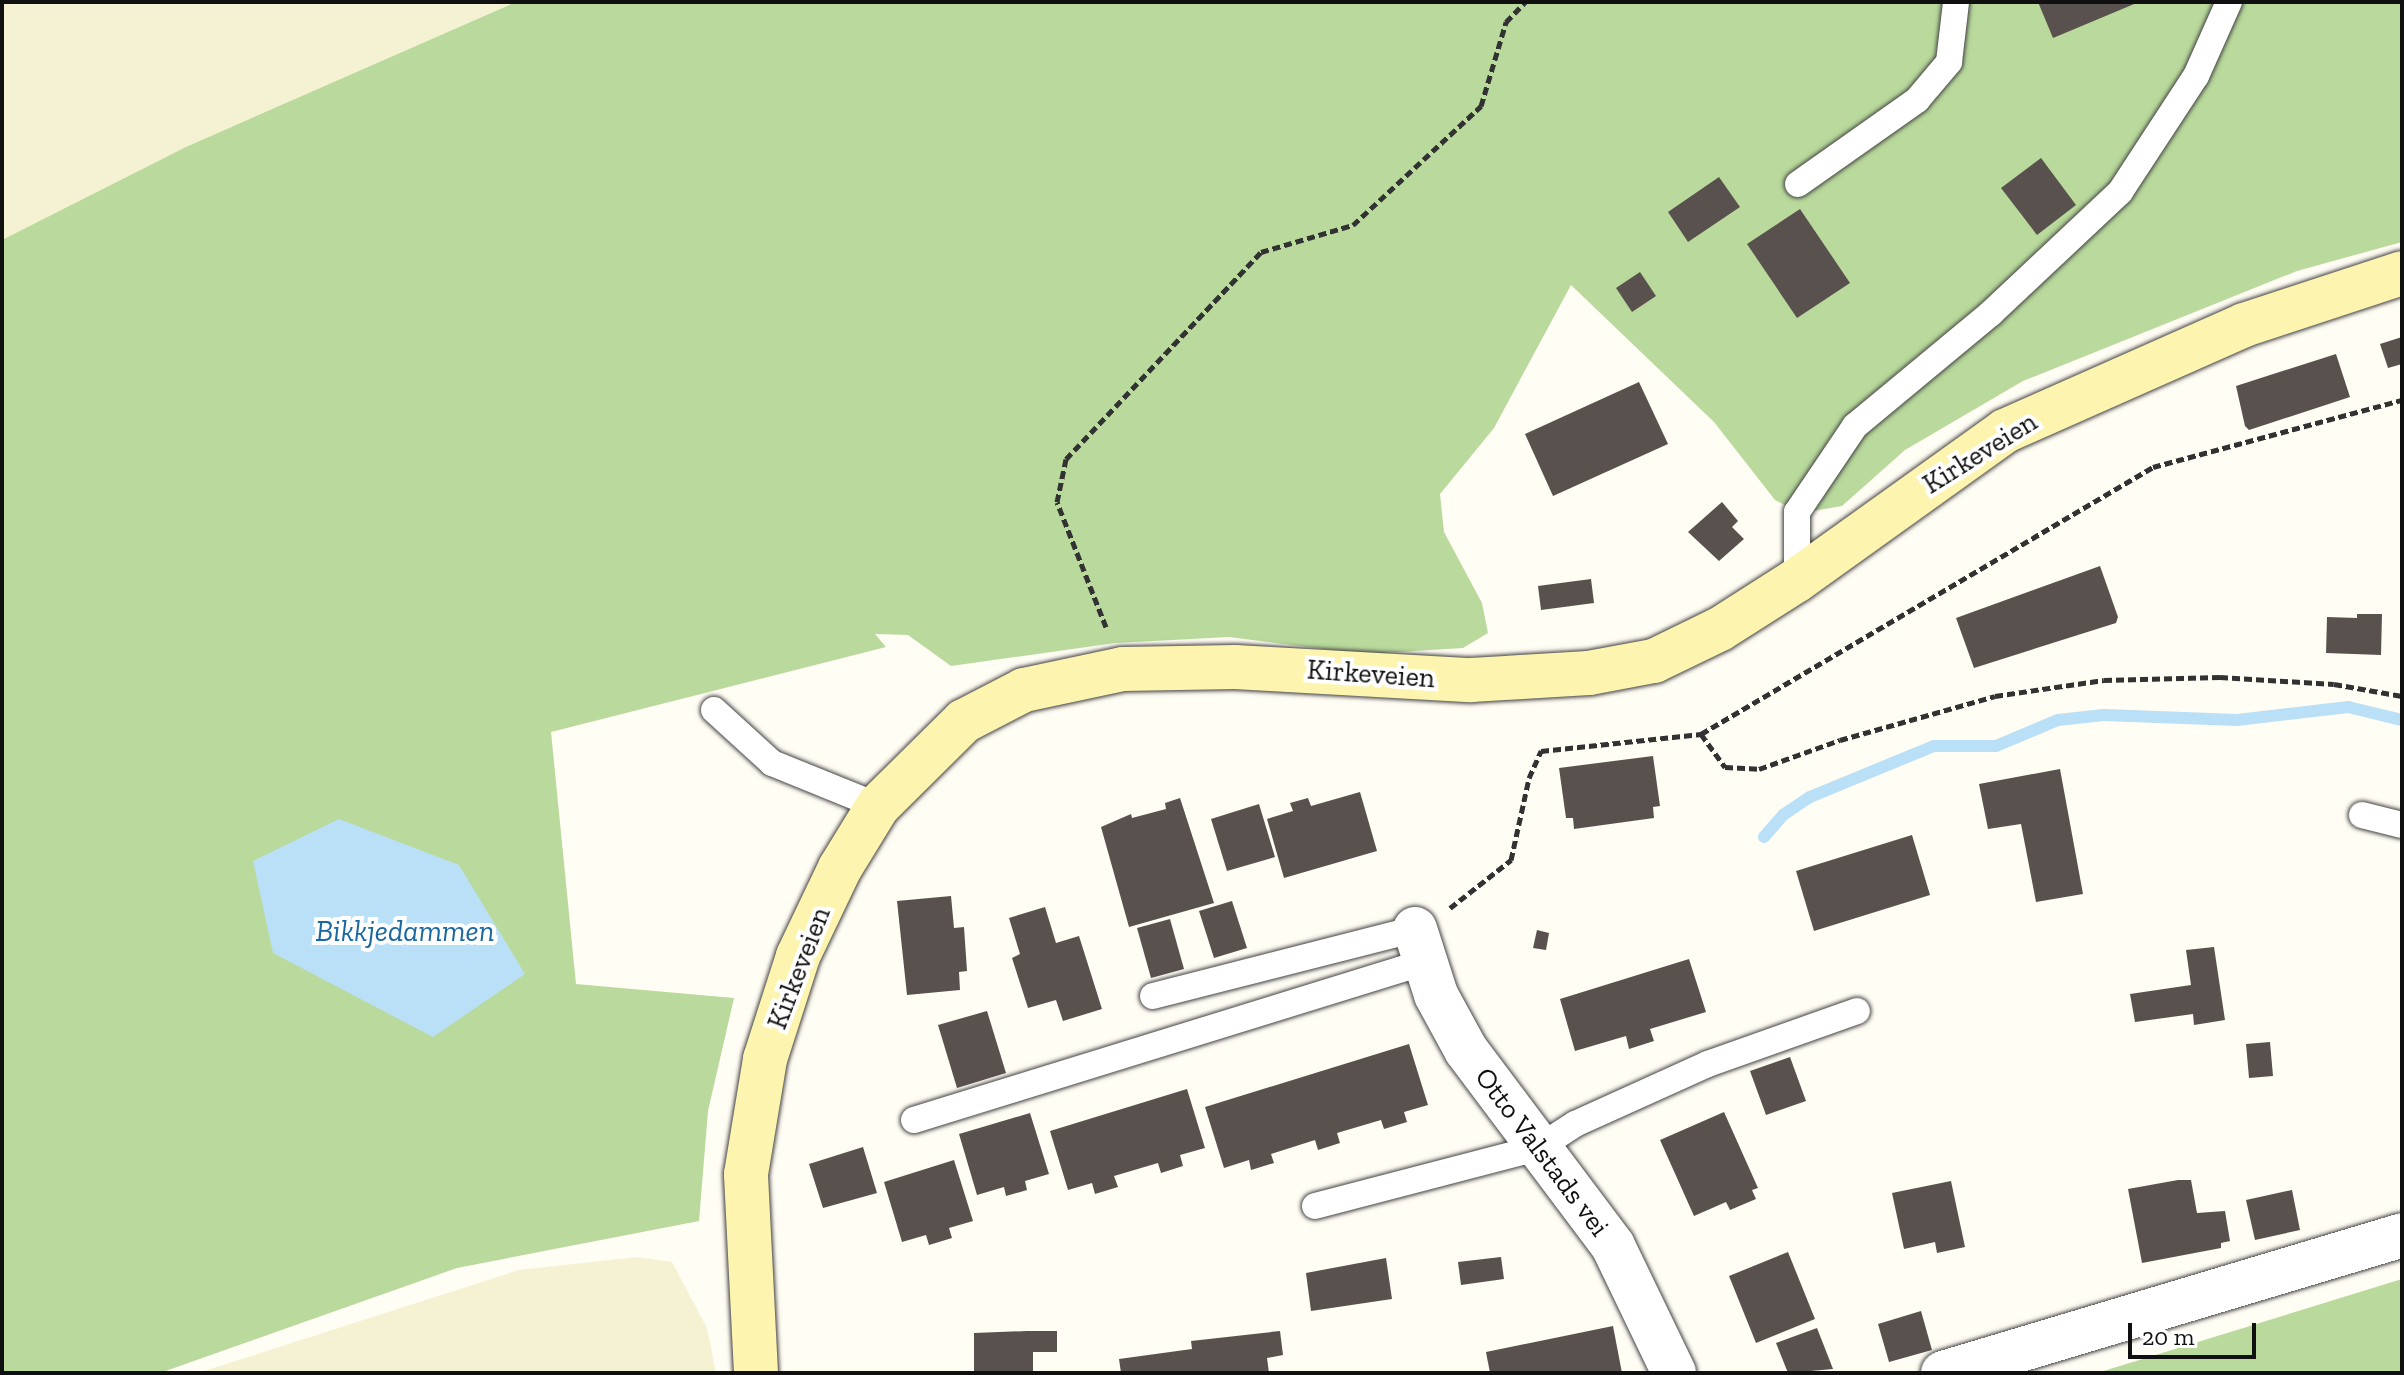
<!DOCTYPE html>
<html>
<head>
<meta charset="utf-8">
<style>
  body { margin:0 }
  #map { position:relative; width:2404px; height:1375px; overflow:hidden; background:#fffdf4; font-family:"Zilla Slab",serif }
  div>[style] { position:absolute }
  .farmland>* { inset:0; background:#f5f2d4 }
  .forest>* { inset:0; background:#b9da9c }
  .water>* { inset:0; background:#b9e0f6 }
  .stream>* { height:12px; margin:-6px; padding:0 6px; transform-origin:6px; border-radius:6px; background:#b9e0f6 }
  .building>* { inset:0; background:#59514d }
  .path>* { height:5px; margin-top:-2.5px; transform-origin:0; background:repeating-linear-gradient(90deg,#323232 0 8px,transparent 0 12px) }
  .roads { filter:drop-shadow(0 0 2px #434343) drop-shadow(0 0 2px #434343) }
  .lane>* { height:26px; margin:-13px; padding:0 13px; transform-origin:13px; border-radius:13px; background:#fff }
  .street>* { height:44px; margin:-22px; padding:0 22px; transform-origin:22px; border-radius:22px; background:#fff }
  .secondary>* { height:44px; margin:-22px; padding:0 22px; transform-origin:22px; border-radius:22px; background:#fdf4b0 }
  span { translate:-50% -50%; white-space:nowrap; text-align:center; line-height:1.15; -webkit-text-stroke:8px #fff; paint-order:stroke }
  .street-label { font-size:28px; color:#101010 }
  .water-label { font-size:30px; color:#1a68a2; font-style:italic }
  .frame { position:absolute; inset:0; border:4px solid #101010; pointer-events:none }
  .scale { position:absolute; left:2128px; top:1323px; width:128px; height:36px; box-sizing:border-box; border:4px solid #101010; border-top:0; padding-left:10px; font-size:24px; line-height:28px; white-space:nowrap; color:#101010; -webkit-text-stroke:6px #fff; paint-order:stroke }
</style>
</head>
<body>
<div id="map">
  <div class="farmland">
    <i style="clip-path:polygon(2px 2px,600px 2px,2px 276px)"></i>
    <i style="clip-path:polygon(637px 1257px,672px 1262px,707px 1328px,716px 1373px,198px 1373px,519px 1270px)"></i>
  </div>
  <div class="forest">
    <i style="clip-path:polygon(516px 2px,2402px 2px,2402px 242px,2297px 271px,2023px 381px,1905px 450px,1842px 506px,1801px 513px,1775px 500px,1714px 422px,1571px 285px,1494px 428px,1440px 494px,1444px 532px,1482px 603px,1488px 633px,1463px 648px,1365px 654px,1229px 637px,1115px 643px,951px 666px,908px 635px,875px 634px,886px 647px,551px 732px,576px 984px,734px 998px,708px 1111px,699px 1221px,457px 1268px,160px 1373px,2px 1373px,2px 240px,186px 147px)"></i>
    <i style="clip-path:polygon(2402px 1279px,2402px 1373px,2097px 1373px)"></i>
  </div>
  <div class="water">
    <i style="clip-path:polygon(339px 819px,459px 865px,525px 974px,433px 1037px,273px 953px,253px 861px)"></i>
  </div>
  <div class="stream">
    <i style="left:1764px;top:837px;width:29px;rotate:-49deg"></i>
    <i style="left:1783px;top:815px;width:32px;rotate:-34deg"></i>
    <i style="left:1810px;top:797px;width:134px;rotate:-22.4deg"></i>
    <i style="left:1934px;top:746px;width:62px"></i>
    <i style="left:1996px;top:746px;width:67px;rotate:-22.8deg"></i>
    <i style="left:2058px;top:720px;width:46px;rotate:-6.2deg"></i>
    <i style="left:2104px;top:715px;width:133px;rotate:2.2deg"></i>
    <i style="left:2237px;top:720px;width:112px;rotate:-6.7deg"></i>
    <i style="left:2348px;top:707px;width:56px;rotate:13.5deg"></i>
  </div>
  <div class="building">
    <i style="clip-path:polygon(2038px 2px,2139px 2px,2053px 38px)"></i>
    <i style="clip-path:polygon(2041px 158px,2076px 205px,2037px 235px,2001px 188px)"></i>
    <i style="clip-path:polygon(1719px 177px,1740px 207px,1688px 242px,1668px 212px)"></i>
    <i style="clip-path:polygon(1800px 209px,1850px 283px,1797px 318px,1747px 244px)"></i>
    <i style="clip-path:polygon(1640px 272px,1656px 296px,1632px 312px,1616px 288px)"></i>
    <i style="clip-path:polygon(2402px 337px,2402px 364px,2388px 368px,2380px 344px)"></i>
    <i style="clip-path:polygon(2336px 354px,2350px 397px,2249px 430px,2245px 426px,2236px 386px)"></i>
    <i style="clip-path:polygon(1639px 382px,1668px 444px,1553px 496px,1525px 434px)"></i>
    <i style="clip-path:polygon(1722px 502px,1738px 521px,1732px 527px,1744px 539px,1719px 561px,1688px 532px)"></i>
    <i style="clip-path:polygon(2100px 566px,2118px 617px,2116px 623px,1974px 668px,1956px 618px)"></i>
    <i style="clip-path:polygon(1591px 579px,1594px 603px,1541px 610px,1538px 586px)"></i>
    <i style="clip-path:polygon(2357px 614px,2382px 614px,2381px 655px,2326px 653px,2327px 617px,2357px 618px)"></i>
    <i style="clip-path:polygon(1653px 756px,1660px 806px,1653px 807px,1654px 818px,1574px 829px,1573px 818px,1566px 818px,1559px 768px)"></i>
    <i style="clip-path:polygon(2060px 769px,2083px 894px,2036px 902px,2021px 824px,1988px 829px,1979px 784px)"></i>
    <i style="clip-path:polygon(1360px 792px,1377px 851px,1284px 878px,1267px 819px,1293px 811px,1290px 803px,1308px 798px,1311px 806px)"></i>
    <i style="clip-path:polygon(1180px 798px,1214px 903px,1129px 927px,1101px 827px,1131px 814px,1132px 818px,1166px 809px,1165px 803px)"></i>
    <i style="clip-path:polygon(1259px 804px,1275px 857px,1227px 871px,1211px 819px)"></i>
    <i style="clip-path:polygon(1912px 835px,1930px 895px,1814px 931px,1796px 871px)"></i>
    <i style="clip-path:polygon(951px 896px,954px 928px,964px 927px,967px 971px,959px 972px,960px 990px,907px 995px,897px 901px)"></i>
    <i style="clip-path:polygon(1232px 901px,1247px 948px,1214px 958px,1199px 911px)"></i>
    <i style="clip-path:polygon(1045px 907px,1056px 943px,1079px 936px,1102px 1009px,1063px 1021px,1056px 1000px,1028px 1008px,1012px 958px,1020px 954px,1009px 918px)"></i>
    <i style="clip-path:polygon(1170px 919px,1184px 969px,1151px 978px,1137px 928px)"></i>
    <i style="clip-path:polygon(1537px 930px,1549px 933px,1546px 950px,1533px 948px)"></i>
    <i style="clip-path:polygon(2214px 947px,2225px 1020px,2194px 1025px,2193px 1014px,2135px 1022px,2130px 994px,2191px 985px,2186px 950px)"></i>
    <i style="clip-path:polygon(1689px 959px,1706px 1012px,1650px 1029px,1654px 1041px,1629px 1049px,1626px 1036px,1575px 1051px,1560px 999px)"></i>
    <i style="clip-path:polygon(987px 1011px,1006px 1073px,957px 1088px,938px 1025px)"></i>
    <i style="clip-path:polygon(2270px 1042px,2273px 1076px,2249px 1078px,2246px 1044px)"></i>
    <i style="clip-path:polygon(1409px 1044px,1428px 1105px,1404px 1112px,1407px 1122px,1384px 1129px,1381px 1120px,1337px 1133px,1340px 1143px,1318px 1150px,1315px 1140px,1271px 1154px,1274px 1163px,1251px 1170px,1249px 1160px,1224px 1168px,1205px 1107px)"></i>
    <i style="clip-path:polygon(1790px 1057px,1806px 1101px,1766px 1115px,1750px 1071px)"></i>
    <i style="clip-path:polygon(1187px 1089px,1205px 1148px,1180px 1155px,1183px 1166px,1161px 1173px,1158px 1163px,1114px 1176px,1118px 1187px,1095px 1194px,1092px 1183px,1068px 1190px,1050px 1131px)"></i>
    <i style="clip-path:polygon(1724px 1112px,1758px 1188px,1752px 1190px,1756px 1199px,1730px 1210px,1726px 1202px,1694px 1216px,1660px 1140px)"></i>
    <i style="clip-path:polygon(1030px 1113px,1049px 1174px,1025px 1181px,1027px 1190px,1006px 1196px,1004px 1187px,977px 1195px,959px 1134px)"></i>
    <i style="clip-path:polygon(863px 1147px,877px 1193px,823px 1208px,809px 1164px)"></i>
    <i style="clip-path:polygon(954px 1160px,973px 1221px,949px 1228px,952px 1238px,929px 1245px,926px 1235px,902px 1242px,884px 1182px)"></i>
    <i style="clip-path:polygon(2178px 1180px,2191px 1180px,2197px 1213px,2225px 1211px,2230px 1241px,2221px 1243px,2221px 1248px,2142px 1263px,2128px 1189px)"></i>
    <i style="clip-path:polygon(1951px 1181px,1965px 1247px,1937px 1253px,1935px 1242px,1904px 1249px,1892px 1193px)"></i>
    <i style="clip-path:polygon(2292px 1190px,2300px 1230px,2255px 1240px,2246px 1200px)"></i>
    <i style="clip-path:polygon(1788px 1252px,1815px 1319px,1756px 1343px,1729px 1276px)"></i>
    <i style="clip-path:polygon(1501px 1257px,1504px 1279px,1461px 1285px,1458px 1262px)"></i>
    <i style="clip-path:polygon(1386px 1258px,1392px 1299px,1311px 1311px,1306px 1273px)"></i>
    <i style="clip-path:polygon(1921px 1311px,1932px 1350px,1889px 1362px,1878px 1324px)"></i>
    <i style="clip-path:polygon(1613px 1326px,1622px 1373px,1490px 1373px,1486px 1352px)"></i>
    <i style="clip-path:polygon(1817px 1328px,1833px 1369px,1788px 1373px,1776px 1343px)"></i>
    <i style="clip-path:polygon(1027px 1331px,1057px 1331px,1057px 1352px,1033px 1352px,1033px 1373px,974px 1373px,974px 1333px)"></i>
    <i style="clip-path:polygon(1280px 1331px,1283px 1355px,1267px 1358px,1269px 1373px,1121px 1373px,1119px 1359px,1192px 1349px,1191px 1341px)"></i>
  </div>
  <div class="path">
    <i style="left:1106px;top:627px;width:134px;rotate:-111.4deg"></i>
    <i style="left:1057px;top:502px;width:44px;rotate:-78.2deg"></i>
    <i style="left:1066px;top:459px;width:284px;rotate:-46.7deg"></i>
    <i style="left:1261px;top:252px;width:96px;rotate:-16.4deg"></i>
    <i style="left:1353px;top:225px;width:175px;rotate:-42.9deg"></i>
    <i style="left:1481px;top:106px;width:88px;rotate:-73.4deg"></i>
    <i style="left:1506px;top:22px;width:28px;rotate:-46deg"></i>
    <i style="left:1701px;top:734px;width:41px;rotate:54deg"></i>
    <i style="left:1725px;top:767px;width:34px;rotate:3deg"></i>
    <i style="left:1759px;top:769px;width:86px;rotate:-19.7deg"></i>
    <i style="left:1840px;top:740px;width:161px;rotate:-15.8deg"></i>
    <i style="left:1995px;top:696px;width:110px;rotate:-8.4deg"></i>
    <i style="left:2104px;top:680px;width:116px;rotate:-1.5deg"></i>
    <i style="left:2220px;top:677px;width:114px;rotate:3.5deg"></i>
    <i style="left:2334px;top:684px;width:69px;rotate:10deg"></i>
    <i style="left:1450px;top:908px;width:78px;rotate:-38.2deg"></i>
    <i style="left:1511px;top:860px;width:84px;rotate:-77.6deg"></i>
    <i style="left:1529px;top:778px;width:30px;rotate:-66deg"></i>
    <i style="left:1541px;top:751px;width:161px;rotate:-6.1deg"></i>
    <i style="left:1701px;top:734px;width:525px;rotate:-30.57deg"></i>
    <i style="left:2153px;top:467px;width:258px;rotate:-15.1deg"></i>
  </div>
  <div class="roads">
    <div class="lane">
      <i style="left:1798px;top:184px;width:146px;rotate:-35.2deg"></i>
      <i style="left:1917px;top:100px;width:50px;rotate:-49.9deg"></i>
      <i style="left:1949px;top:62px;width:60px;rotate:-83.3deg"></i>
      <i style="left:1797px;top:580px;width:68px;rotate:-90deg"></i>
      <i style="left:1797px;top:512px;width:104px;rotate:-56deg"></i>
      <i style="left:1855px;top:426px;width:177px;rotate:-39.7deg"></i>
      <i style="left:1991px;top:313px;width:177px;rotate:-43.2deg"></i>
      <i style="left:2120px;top:192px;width:139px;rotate:-56.8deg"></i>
      <i style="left:2196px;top:76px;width:81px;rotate:-66deg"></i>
      <i style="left:714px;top:710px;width:79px;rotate:42.4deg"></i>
      <i style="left:772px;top:763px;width:114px;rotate:22.1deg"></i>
      <i style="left:2362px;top:815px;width:41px;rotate:14deg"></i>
      <i style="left:1153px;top:996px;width:270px;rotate:-14.3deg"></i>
      <i style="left:914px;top:1120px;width:535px;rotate:-17.18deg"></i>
      <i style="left:1315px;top:1206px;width:230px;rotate:-14.6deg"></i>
      <i style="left:1538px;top:1148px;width:44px;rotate:-33deg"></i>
      <i style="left:1575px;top:1124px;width:146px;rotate:-24.3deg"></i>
      <i style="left:1708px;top:1064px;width:158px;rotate:-19.6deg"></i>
    </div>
    <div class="street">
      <i style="left:1415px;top:929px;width:69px;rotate:72.3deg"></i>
      <i style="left:1436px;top:995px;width:63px;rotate:61.4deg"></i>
      <i style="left:1466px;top:1050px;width:245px;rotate:53.1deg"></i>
      <i style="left:1613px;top:1246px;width:141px;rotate:64.3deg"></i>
      <i style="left:1943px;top:1373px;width:479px;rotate:-16.7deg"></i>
    </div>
    <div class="secondary">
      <i style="left:756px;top:1373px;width:199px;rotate:-92.9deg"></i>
      <i style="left:746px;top:1174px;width:117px;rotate:-80.6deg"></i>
      <i style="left:765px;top:1059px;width:108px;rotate:-72.2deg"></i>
      <i style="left:798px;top:956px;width:98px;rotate:-64.5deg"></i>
      <i style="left:840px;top:868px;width:73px;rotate:-58.5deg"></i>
      <i style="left:878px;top:806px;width:121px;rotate:-44.7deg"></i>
      <i style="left:964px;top:721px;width:68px;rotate:-27.3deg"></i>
      <i style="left:1024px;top:690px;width:101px;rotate:-12deg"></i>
      <i style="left:1123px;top:669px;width:112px;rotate:-1deg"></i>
      <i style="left:1235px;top:667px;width:236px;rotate:3.2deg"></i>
      <i style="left:1471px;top:680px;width:118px;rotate:-3.4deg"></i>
      <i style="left:1589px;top:673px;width:66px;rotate:-10.5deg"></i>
      <i style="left:1654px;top:661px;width:73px;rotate:-25.9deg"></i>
      <i style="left:1720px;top:629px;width:91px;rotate:-32.5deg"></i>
      <i style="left:1797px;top:580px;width:256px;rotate:-35.6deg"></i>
      <i style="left:2005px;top:431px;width:261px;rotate:-23.9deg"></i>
      <i style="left:2244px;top:325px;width:166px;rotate:-18.2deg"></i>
    </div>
  </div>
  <div class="street-label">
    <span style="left:1980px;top:453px;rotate:-32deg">Kirkeveien</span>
    <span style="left:1371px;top:674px;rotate:4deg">Kirkeveien</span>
    <span style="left:799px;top:968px;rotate:-69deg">Kirkeveien</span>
    <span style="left:1542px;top:1152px;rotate:53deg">Otto Valstads vei</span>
  </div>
  <div class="water-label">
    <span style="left:405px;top:931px">Bikkjedammen</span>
  </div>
  <div class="frame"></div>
  <div class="scale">20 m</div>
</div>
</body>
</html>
